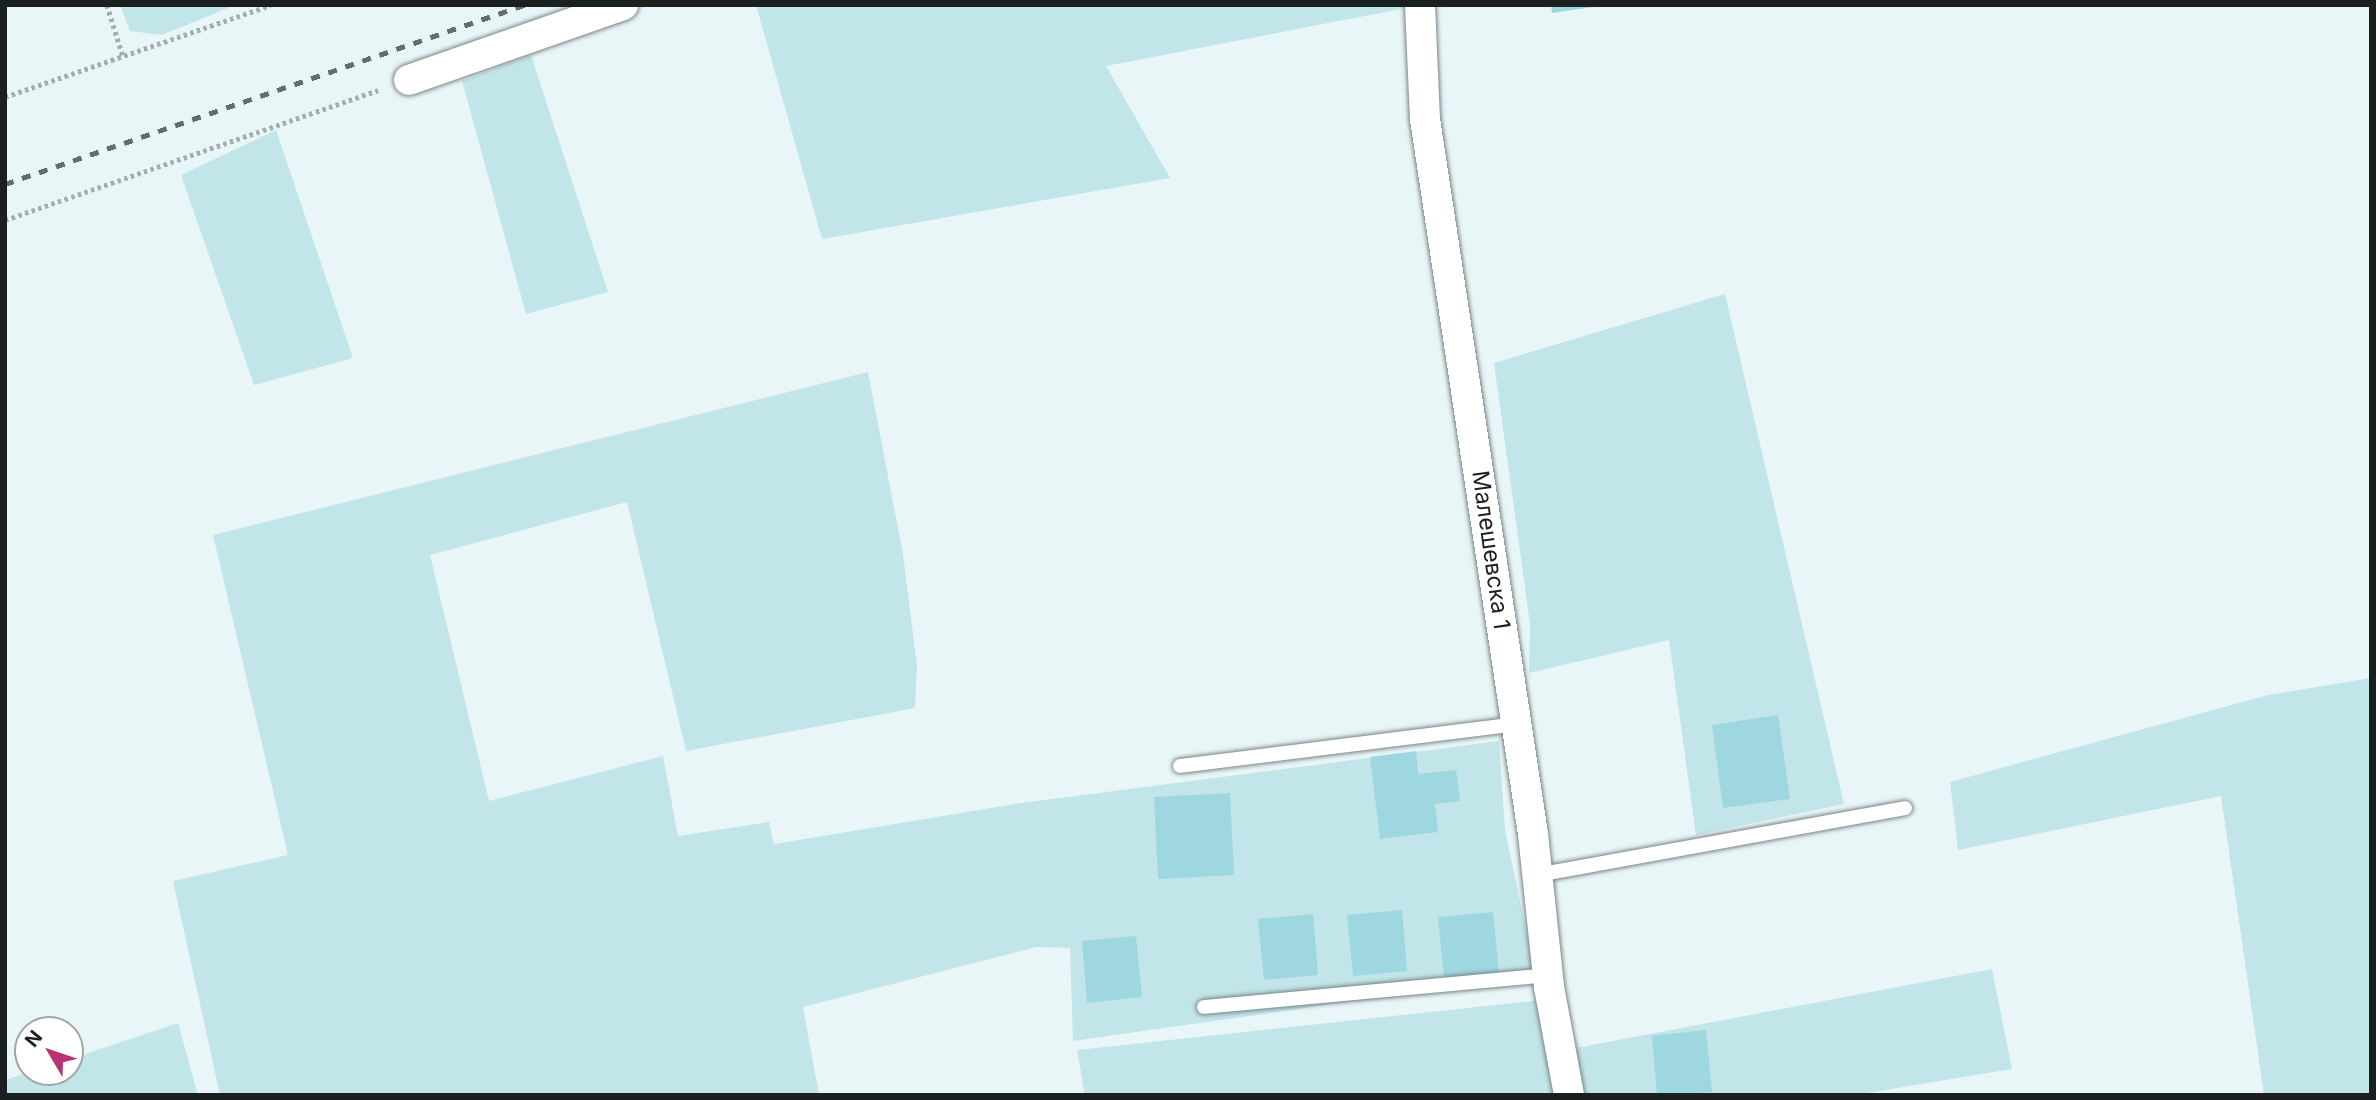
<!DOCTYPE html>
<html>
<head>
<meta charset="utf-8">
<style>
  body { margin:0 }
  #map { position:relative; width:2376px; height:1100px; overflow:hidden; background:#e9f6f8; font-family:Inter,sans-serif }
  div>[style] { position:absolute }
  .green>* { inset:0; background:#c2e5e9 }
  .building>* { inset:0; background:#9ed7df }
  .path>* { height:4.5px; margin-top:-2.25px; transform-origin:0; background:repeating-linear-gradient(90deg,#a4aeb0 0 3.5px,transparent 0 7px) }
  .roads { filter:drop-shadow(0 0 2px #7a8587) drop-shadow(0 0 2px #7a8587) }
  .lane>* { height:14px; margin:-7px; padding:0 7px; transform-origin:7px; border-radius:7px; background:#fff }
  .street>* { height:30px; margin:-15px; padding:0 15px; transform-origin:15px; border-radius:15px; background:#fff }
  .rail>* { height:5px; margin-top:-2.5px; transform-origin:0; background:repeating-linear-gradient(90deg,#656c6e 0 9px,transparent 0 18px) }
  span { translate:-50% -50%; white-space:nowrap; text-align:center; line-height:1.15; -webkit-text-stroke:5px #fff; paint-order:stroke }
  .street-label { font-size:23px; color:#1a1f20 }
  .frame { position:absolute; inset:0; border:7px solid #1a1f20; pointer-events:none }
  .north { position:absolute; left:14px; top:1016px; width:70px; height:70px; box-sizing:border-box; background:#fff; border:2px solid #a3a5a6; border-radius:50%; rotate:309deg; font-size:19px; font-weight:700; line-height:28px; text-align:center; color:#1a1f20 }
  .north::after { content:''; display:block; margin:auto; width:24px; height:32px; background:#ba3273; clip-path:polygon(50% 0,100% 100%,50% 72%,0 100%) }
</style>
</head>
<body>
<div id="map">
  <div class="green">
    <i style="clip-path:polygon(120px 5px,235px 5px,162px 35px,130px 31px)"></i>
    <i style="clip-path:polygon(756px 5px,1411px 5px,1411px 7px,1106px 66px,1170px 178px,822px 239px)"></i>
    <i style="clip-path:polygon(531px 55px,608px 292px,526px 314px,462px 81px)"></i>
    <i style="clip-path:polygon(276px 130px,353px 358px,254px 385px,181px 175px)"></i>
    <i style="clip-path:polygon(1725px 294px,1844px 804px,1696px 835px,1669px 640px,1529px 673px,1530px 624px,1494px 363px)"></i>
    <i style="clip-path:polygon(868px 372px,903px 554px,917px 666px,915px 708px,686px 751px,627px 502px,430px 555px,489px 801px,663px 756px,678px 836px,769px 822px,774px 844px,1015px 804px,1499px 741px,1505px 830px,1537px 982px,1347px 1002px,1073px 1041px,1070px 948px,1036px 947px,803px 1007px,819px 1095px,220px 1095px,173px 881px,288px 855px,213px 535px)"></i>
    <i style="clip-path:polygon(2371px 678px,2371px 1095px,2264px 1095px,2221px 796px,1958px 850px,1950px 782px,2268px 695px)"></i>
    <i style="clip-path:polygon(1992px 969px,2012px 1069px,1855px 1095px,1586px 1095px,1571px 1049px)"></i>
    <i style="clip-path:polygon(1542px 1000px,1560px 1095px,1085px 1095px,1077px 1050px)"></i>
    <i style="clip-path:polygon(178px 1023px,198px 1095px,5px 1095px,5px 1080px,30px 1072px,70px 1072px,70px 1059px)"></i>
  </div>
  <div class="building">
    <i style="clip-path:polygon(1551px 5px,1594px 5px,1594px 7px,1552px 13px)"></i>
    <i style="clip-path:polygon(1778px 715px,1790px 799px,1723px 808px,1712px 725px)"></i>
    <i style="clip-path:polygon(1416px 751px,1418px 774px,1456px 770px,1460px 801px,1435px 804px,1438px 832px,1380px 839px,1370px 757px)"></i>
    <i style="clip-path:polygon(1230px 793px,1234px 875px,1158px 879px,1154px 797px)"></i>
    <i style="clip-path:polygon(1402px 910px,1407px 971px,1353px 976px,1347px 915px)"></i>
    <i style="clip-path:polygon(1493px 912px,1499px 973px,1444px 978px,1438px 917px)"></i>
    <i style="clip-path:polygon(1313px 914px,1318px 975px,1264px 980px,1258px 919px)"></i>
    <i style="clip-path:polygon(1136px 936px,1142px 997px,1087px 1003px,1082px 941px)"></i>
    <i style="clip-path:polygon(1706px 1030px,1712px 1092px,1657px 1095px,1652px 1036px)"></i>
  </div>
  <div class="path">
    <i style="left:107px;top:5px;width:53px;rotate:72.6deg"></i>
    <i style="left:5px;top:97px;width:281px;rotate:-19.1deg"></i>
    <i style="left:5px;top:220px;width:395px;rotate:-19.2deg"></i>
  </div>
  <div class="roads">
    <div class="lane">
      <i style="left:1180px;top:766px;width:339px;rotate:-7.1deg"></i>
      <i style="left:1537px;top:875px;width:374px;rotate:-10.3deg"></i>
      <i style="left:1204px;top:1007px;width:345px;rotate:-5.3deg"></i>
    </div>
    <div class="street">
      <i style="left:1420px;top:5px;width:114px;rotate:87.5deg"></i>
      <i style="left:1425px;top:119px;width:723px;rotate:81.41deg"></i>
      <i style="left:1533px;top:834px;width:154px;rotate:84deg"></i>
      <i style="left:1549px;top:987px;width:110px;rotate:79.5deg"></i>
      <i style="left:409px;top:80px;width:227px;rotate:-19.3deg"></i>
    </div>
  </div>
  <div class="rail">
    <i style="left:5px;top:184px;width:549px;rotate:-19.03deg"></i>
  </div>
  <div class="street-label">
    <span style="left:1491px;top:550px;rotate:82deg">Малешевска 1</span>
  </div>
  <div class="frame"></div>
  <div class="north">N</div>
</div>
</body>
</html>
